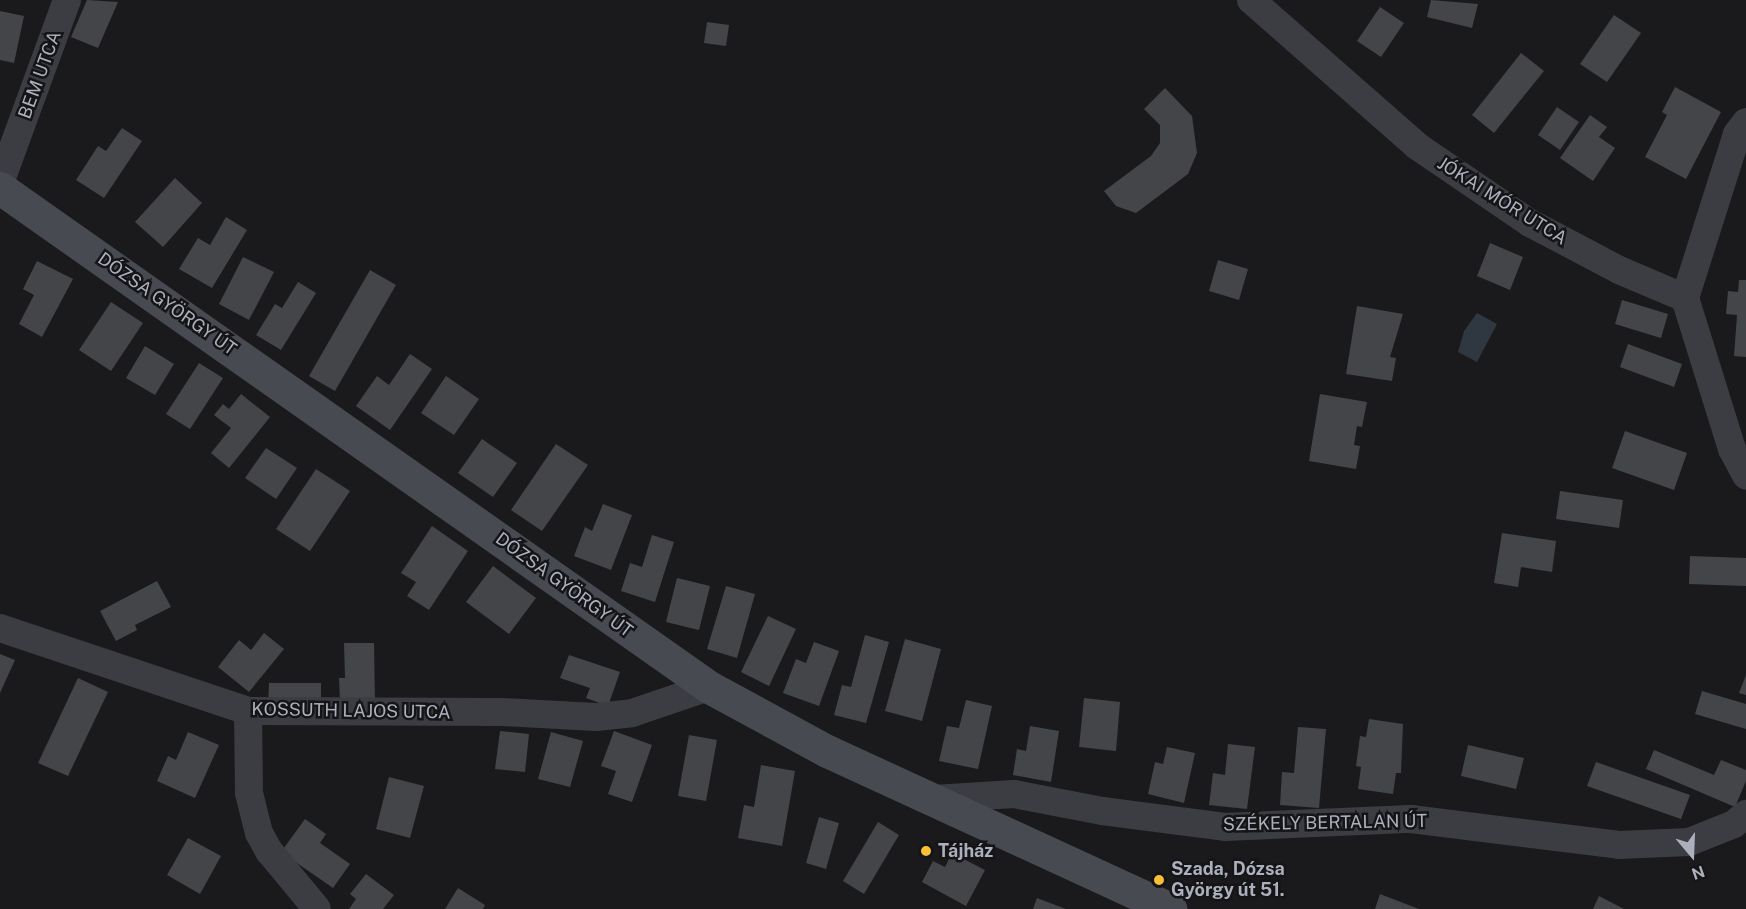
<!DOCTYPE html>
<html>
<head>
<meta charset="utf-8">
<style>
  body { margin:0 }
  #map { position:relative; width:1746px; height:909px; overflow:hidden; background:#1a1a1c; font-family:"Public Sans",sans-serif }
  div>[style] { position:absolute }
  .water>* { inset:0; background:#2f3841 }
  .building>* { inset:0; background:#444549 }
  .street>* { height:28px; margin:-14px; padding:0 14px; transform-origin:14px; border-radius:14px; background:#3c3d43 }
  .secondary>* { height:33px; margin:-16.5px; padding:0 16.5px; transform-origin:16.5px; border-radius:16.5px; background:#484a51 }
  .dots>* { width:16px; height:16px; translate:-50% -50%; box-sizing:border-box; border:3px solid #151517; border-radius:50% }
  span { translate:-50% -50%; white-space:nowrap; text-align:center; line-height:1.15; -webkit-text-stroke:5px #151517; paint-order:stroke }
  .street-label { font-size:18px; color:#acb0bc }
  .poi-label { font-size:18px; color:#acb0bc; font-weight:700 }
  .left { translate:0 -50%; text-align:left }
  .north { position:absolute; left:1662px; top:825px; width:60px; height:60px; -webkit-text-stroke:4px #151517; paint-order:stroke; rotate:161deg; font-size:16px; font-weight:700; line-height:24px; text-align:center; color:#acb0bc }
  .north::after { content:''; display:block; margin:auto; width:21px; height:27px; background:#acb0bc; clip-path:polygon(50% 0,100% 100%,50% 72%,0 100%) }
</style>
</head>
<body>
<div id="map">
  <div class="water">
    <i style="clip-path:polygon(1477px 313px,1497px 324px,1477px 362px,1458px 352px,1464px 331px)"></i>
  </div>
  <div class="building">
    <i style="clip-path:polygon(87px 0,118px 2px,98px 48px,71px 37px)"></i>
    <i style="clip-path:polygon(1431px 0,1478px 4px,1472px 28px,1427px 17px)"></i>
    <i style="clip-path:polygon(1380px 7px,1404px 23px,1381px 57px,1357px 41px)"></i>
    <i style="clip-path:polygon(0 11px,24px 16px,14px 63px,0 60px)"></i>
    <i style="clip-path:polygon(1614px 15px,1641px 33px,1607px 82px,1580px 64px)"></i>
    <i style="clip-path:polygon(707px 22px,729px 25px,726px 46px,704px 43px)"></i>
    <i style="clip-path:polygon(1521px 53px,1544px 71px,1494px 133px,1472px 115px)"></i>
    <i style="clip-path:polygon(1675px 87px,1721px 112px,1686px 179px,1645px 157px,1667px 115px,1662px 112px)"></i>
    <i style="clip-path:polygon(1165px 88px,1192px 116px,1197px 153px,1188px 174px,1136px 213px,1116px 206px,1104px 191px,1151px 156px,1160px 143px,1160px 125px,1144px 109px)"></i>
    <i style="clip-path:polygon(1557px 107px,1579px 122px,1560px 150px,1538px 135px)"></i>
    <i style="clip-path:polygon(1590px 115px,1607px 127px,1599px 137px,1615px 148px,1593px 181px,1560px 158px)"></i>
    <i style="clip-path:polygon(122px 128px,142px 141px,104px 198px,76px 180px,98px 146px,106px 151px)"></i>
    <i style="clip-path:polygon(175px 178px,202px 203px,163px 247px,135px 222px)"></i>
    <i style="clip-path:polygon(226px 217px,247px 230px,212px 288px,179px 269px,198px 238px,210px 245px)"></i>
    <i style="clip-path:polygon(1490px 243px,1523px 257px,1510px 290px,1477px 276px)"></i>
    <i style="clip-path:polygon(243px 257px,274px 272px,249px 320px,219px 304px)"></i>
    <i style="clip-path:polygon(1218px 260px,1248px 269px,1239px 300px,1209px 291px)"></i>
    <i style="clip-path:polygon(37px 261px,73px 279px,42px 337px,19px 324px,34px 295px,23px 289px)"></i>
    <i style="clip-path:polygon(370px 270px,396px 285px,335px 391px,309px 376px)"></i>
    <i style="clip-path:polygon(1739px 280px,1746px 280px,1746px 357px,1734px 356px,1737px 315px,1726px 314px,1728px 291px,1738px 292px)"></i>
    <i style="clip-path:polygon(298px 282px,316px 293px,281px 350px,256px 335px,275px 304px,282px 308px)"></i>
    <i style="clip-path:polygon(1622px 300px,1668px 314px,1661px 338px,1615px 324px)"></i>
    <i style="clip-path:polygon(111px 302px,143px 323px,111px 371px,79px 350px)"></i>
    <i style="clip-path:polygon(1357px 306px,1403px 314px,1390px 357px,1396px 358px,1392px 381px,1346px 374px)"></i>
    <i style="clip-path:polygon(1628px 344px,1682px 364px,1674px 387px,1620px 367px)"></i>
    <i style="clip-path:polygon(145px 346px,174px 364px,155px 395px,126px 378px)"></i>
    <i style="clip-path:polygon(410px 354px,432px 369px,390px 430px,356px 406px,377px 376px,389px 385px)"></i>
    <i style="clip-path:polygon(199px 363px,223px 378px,190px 429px,166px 414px)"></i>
    <i style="clip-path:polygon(446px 376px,479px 399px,454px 435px,421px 413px)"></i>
    <i style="clip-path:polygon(241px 394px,270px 417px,229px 468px,211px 453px,231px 428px,214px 415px,223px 404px,229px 409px)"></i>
    <i style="clip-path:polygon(1320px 394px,1367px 402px,1362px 427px,1357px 426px,1354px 445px,1360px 446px,1356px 469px,1309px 461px)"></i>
    <i style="clip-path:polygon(1625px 431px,1687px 453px,1674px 490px,1612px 468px)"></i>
    <i style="clip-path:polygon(482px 439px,517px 463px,493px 497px,458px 473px)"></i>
    <i style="clip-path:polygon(556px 444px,588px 465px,542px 531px,511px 510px)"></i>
    <i style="clip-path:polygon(266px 448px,297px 468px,276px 499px,245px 478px)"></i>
    <i style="clip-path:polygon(316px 469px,350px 491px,310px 551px,276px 529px)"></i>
    <i style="clip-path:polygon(1560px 491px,1623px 500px,1619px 528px,1556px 519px)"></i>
    <i style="clip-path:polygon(603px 504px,632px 515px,611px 570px,574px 556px,585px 527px,592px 531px)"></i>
    <i style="clip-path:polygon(432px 526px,468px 551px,429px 610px,407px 596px,416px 582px,401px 573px)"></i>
    <i style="clip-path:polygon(1502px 533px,1556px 541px,1552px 572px,1521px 567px,1518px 587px,1494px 583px)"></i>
    <i style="clip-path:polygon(652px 535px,674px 542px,655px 602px,621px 591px,630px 563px,642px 567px)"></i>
    <i style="clip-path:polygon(1690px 556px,1746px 558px,1746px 586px,1689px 584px)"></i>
    <i style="clip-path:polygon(493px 566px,536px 598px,509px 634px,466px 602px)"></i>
    <i style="clip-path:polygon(677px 578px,710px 586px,699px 630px,666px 622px)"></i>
    <i style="clip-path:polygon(157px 581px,171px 607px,135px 625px,137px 630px,116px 641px,100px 611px)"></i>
    <i style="clip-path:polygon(726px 586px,755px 594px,737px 658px,707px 649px)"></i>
    <i style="clip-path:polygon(768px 616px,796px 629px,769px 686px,741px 672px)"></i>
    <i style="clip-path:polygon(264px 633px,284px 649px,249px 692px,218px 667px,239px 640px,251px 650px)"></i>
    <i style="clip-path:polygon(865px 635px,889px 642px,866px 723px,834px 715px,842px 685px,851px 687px)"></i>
    <i style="clip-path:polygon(905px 639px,941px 649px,922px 721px,885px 711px)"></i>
    <i style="clip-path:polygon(814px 642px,839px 651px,819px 706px,783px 693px,796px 659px,806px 663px)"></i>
    <i style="clip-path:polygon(344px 643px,374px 643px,375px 702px,340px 702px,339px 678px,345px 678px)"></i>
    <i style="clip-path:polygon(0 654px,15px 660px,0 693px)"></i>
    <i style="clip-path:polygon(569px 655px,620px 672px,608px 706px,586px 698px,590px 688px,560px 678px)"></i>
    <i style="clip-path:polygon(1746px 675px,1746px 695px,1739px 693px)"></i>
    <i style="clip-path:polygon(78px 678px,108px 692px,68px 776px,38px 763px)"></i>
    <i style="clip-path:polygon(269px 683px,321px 683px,321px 706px,268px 706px)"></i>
    <i style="clip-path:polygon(1702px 691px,1746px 704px,1746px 729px,1695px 714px)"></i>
    <i style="clip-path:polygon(1084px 698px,1120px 702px,1116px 751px,1079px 747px)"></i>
    <i style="clip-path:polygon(966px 700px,992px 706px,978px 769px,939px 761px,947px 726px,959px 728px)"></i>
    <i style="clip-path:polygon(1369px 719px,1403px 724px,1401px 773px,1396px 773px,1393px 794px,1358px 789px,1361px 767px,1356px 766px,1360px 736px,1366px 737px)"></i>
    <i style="clip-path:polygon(1030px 726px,1059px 731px,1051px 782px,1013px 775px,1017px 749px,1026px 751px)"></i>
    <i style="clip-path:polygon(1298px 727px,1326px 729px,1319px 808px,1280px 805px,1282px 772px,1294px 773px)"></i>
    <i style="clip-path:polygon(500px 731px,529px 734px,525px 772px,495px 769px)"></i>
    <i style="clip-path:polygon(614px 731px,652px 745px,632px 802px,608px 794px,616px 771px,601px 766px)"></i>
    <i style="clip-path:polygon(188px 732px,219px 745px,195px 798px,157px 781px,168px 756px,176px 760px)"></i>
    <i style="clip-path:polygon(551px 732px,583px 741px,570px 787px,538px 779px)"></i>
    <i style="clip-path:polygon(689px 735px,717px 740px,706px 801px,678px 796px)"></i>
    <i style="clip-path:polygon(1228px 744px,1255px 747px,1247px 809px,1209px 805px,1213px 773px,1225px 775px)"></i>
    <i style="clip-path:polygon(1468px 745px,1524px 758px,1516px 789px,1461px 776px)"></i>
    <i style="clip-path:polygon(1167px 747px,1195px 753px,1184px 803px,1148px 794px,1155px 762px,1163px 764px)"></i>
    <i style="clip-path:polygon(1654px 750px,1714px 775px,1721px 760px,1746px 770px,1746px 781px,1735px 807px,1646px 769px)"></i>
    <i style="clip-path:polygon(1596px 762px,1690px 795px,1681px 819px,1587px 786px)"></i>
    <i style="clip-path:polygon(761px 765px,795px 771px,782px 846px,738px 838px,744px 805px,754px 807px)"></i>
    <i style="clip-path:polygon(389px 777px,424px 786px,410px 838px,376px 829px)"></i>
    <i style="clip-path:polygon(819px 817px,839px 823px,826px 869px,806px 863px)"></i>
    <i style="clip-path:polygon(305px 819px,326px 834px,320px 843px,350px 864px,333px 888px,281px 852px)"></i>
    <i style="clip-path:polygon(878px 822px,899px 835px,864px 894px,843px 881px)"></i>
    <i style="clip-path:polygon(188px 838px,221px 856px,200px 894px,167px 875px)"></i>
    <i style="clip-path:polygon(952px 853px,985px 870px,966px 906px,922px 882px,933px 861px,945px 867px)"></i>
    <i style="clip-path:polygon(366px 874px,394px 895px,383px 909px,349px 909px,356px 899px,350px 894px)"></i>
    <i style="clip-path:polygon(458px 888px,485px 905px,483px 909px,445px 909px)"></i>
    <i style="clip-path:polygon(1380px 894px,1419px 909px,1375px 909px)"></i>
    <i style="clip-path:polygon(1599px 896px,1624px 909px,1593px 909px)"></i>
    <i style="clip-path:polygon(1037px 898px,1066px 909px,1033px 909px)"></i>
  </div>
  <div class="street">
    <i style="left:1251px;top:0;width:221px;rotate:41.3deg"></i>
    <i style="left:1417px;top:146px;width:137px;rotate:34.3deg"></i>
    <i style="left:1530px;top:223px;width:101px;rotate:27.8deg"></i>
    <i style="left:1619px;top:270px;width:72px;rotate:23deg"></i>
    <i style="left:1685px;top:298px;width:158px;rotate:72.7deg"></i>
    <i style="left:1732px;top:449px;width:30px;rotate:62deg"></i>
    <i style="left:0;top:183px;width:195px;rotate:-69.9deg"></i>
    <i style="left:1685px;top:298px;width:172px;rotate:-72.4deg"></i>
    <i style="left:1737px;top:134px;width:15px;rotate:-53deg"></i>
    <i style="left:0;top:628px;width:262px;rotate:18.5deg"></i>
    <i style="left:248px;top:711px;width:254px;rotate:0.2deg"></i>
    <i style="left:502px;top:712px;width:94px;rotate:3deg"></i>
    <i style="left:596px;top:717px;width:36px;rotate:-6deg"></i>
    <i style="left:632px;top:713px;width:81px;rotate:-18.7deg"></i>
    <i style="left:248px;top:711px;width:82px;rotate:89.3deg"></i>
    <i style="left:249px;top:793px;width:41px;rotate:76deg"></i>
    <i style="left:259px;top:833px;width:21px;rotate:61deg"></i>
    <i style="left:269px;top:851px;width:75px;rotate:50.4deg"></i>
    <i style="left:934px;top:799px;width:80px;rotate:-3.6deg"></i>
    <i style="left:1014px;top:794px;width:90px;rotate:10.9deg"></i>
    <i style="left:1102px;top:811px;width:124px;rotate:7.4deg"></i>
    <i style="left:1225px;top:827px;width:186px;rotate:-2.5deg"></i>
    <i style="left:1411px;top:819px;width:210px;rotate:7.1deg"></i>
    <i style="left:1619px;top:845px;width:70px;rotate:-2.5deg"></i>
    <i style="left:1689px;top:842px;width:48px;rotate:-21.8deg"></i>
    <i style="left:1734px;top:824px;width:16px;rotate:-40deg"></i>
  </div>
  <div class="secondary">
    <i style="left:0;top:188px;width:867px;rotate:35.14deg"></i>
    <i style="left:709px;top:687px;width:134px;rotate:28.5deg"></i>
    <i style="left:827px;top:751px;width:378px;rotate:24.7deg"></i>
  </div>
  <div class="dots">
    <i style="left:926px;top:851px;background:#f9c035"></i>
    <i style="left:1159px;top:880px;background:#f9c035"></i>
  </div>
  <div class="street-label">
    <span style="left:40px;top:75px;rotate:-70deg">BEM UTCA</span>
    <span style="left:1502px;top:201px;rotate:32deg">JÓKAI MÓR UTCA</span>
    <span style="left:167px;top:304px;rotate:35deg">DÓZSA GYÖRGY ÚT</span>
    <span style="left:564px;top:585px;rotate:36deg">DÓZSA GYÖRGY ÚT</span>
    <span style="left:351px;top:711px;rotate:1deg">KOSSUTH LAJOS UTCA</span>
    <span style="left:1325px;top:823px;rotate:-1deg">SZÉKELY BERTALAN ÚT</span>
  </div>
  <div class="poi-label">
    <span class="left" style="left:938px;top:851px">Tájház</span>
    <span class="left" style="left:1171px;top:880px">Szada, Dózsa<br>György út 51.</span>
  </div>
  <div class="north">N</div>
</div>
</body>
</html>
